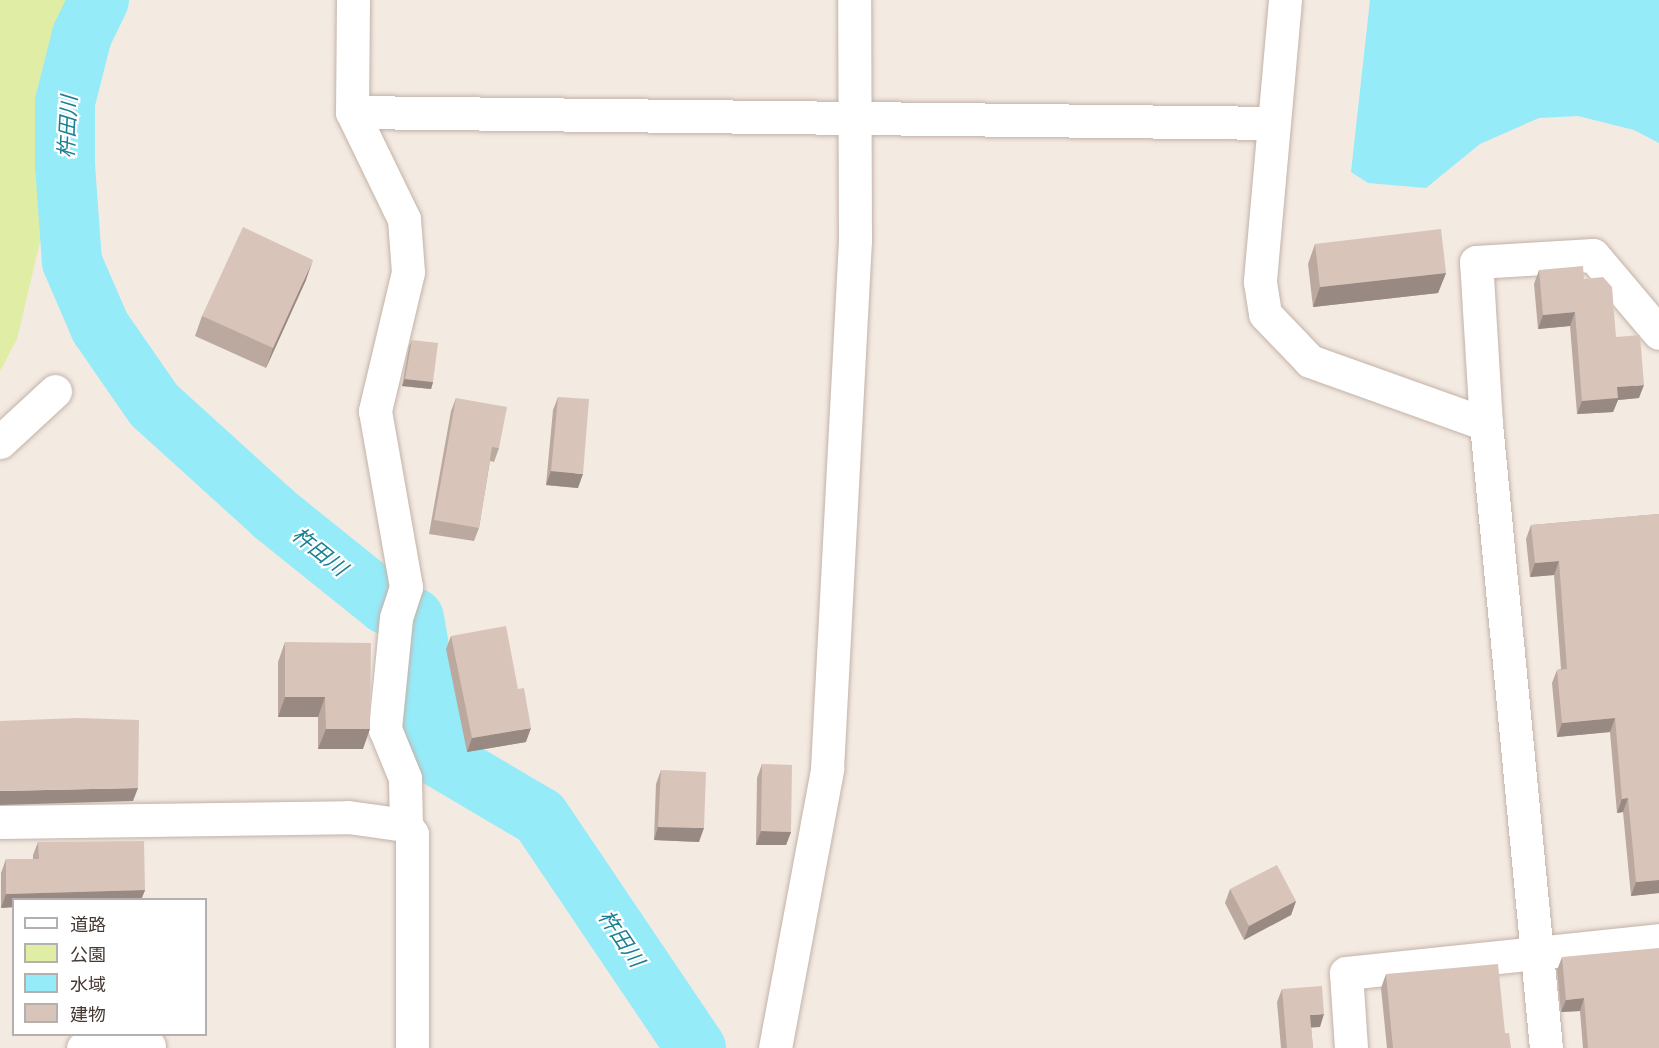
<!DOCTYPE html>
<html>
<head>
<meta charset="utf-8">
<style>
  body { margin:0 }
  #map { position:relative; width:1659px; height:1048px; overflow:hidden; background:#f3eae2; font-family:"Exo 2","Noto Sans JP",sans-serif }
  div>[style] { position:absolute }
  .green>* { inset:0; background:#e0eda5 }
  .water>* { inset:0; background:#96ebf9 }
  .river>* { height:60px; margin:-30px; padding:0 30px; transform-origin:30px; border-radius:30px; background:#96ebf9 }
  .roads { filter:drop-shadow(0 0 2px #c3b2a7) drop-shadow(0 0 2px #c3b2a7) }
  .minor>* { height:33px; margin:-16.5px; padding:0 16.5px; transform-origin:16.5px; border-radius:16.5px; background:#fff }
  .wall>* { inset:0; background:#bba99f }
  .shaded-wall>* { inset:0; background:#988982 }
  .building>* { inset:0; background:#d9c4b9 }
  span { translate:-50% -50%; white-space:nowrap; text-align:center; line-height:1.15; -webkit-text-stroke:4.5px #fff; paint-order:stroke }
  .water-label { font-size:21px; color:#1c8092; font-style:italic }
  .legend { position:absolute; left:12px; top:898px; width:195px; height:138px; box-sizing:border-box; background:#fff; border:2px solid #b5b0ad; margin:0; padding:8px 10px; list-style:none; font-size:18px; color:#463932 }
  .legend li { display:flex; align-items:center; gap:12px; height:30px }
  .legend b { width:30px; border:2px solid #b5b0ad }
</style>
</head>
<body>
<div id="map">
  <div class="green">
    <i style="clip-path:polygon(0 0,69px 0,63px 145px,17px 339px,0 371px)"></i>
  </div>
  <div class="water">
    <i style="clip-path:polygon(1370px 0,1659px 0,1659px 143px,1634px 130px,1578px 116px,1539px 118px,1480px 144px,1426px 188px,1368px 183px,1351px 172px)"></i>
  </div>
  <div class="river">
    <i style="left:99px;top:0;width:39px;rotate:116deg"></i>
    <i style="left:82px;top:35px;width:69px;rotate:104.2deg"></i>
    <i style="left:65px;top:102px;width:63px;rotate:90deg"></i>
    <i style="left:65px;top:165px;width:97px;rotate:85.9deg"></i>
    <i style="left:72px;top:262px;width:71px;rotate:66.7deg"></i>
    <i style="left:100px;top:327px;width:95px;rotate:55.3deg"></i>
    <i style="left:154px;top:405px;width:162px;rotate:42.2deg"></i>
    <i style="left:274px;top:514px;width:144px;rotate:38.8deg"></i>
    <i style="left:386px;top:604px;width:31px;rotate:27deg"></i>
    <i style="left:414px;top:618px;width:141px;rotate:80.2deg"></i>
    <i style="left:438px;top:757px;width:118px;rotate:30.5deg"></i>
    <i style="left:540px;top:817px;width:279px;rotate:56deg"></i>
  </div>
  <div class="roads">
    <div class="minor">
      <i style="left:353px;top:0;width:112px;rotate:90.5deg"></i>
      <i style="left:352px;top:112px;width:119px;rotate:64.1deg"></i>
      <i style="left:404px;top:219px;width:53px;rotate:85.7deg"></i>
      <i style="left:408px;top:272px;width:143px;rotate:103.4deg"></i>
      <i style="left:375px;top:411px;width:179px;rotate:80deg"></i>
      <i style="left:406px;top:587px;width:33px;rotate:108deg"></i>
      <i style="left:396px;top:618px;width:112px;rotate:95.7deg"></i>
      <i style="left:385px;top:729px;width:53px;rotate:67.8deg"></i>
      <i style="left:405px;top:778px;width:47px;rotate:88.8deg"></i>
      <i style="left:406px;top:825px;width:11px;rotate:56deg"></i>
      <i style="left:412px;top:834px;width:214px;rotate:90deg"></i>
      <i style="left:1285px;top:0;width:283px;rotate:95.1deg"></i>
      <i style="left:1260px;top:282px;width:32px;rotate:81deg"></i>
      <i style="left:1265px;top:314px;width:65px;rotate:46.2deg"></i>
      <i style="left:1310px;top:361px;width:187px;rotate:19.7deg"></i>
      <i style="left:352px;top:112px;width:921px;rotate:0.68deg"></i>
      <i style="left:0;top:442px;width:75px;rotate:-42.8deg"></i>
      <i style="left:0;top:822px;width:348px;rotate:-0.8deg"></i>
      <i style="left:348px;top:817px;width:59px;rotate:7.9deg"></i>
      <i style="left:83px;top:1048px;width:66px;rotate:-1.7deg"></i>
      <i style="left:775px;top:1048px;width:284px;rotate:-79.4deg"></i>
      <i style="left:827px;top:769px;width:530px;rotate:-86.97deg"></i>
      <i style="left:855px;top:240px;width:240px;rotate:-90.2deg"></i>
      <i style="left:1351px;top:1048px;width:75px;rotate:-93.8deg"></i>
      <i style="left:1346px;top:973px;width:315px;rotate:-6deg"></i>
      <i style="left:1546px;top:1048px;width:627px;rotate:-95.49deg"></i>
      <i style="left:1486px;top:424px;width:162px;rotate:-93.5deg"></i>
      <i style="left:1476px;top:262px;width:117px;rotate:-3.4deg"></i>
      <i style="left:1593px;top:255px;width:102px;rotate:49.8deg"></i>
    </div>
  </div>
  <div class="wall">
    <i style="clip-path:polygon(1315px 244px,1446px 273px,1438px 293px,1313px 307px,1308px 264px)"></i>
    <i style="clip-path:polygon(1539px 270px,1584px 279px,1616px 337px,1639px 398px,1618px 400px,1613px 412px,1577px 414px,1570px 326px,1538px 329px,1534px 284px)"></i>
    <i style="clip-path:polygon(306px 280px,266px 368px,195px 336px,202px 316px)"></i>
    <i style="clip-path:polygon(412px 340px,433px 382px,431px 389px,402px 386px,409px 347px)"></i>
    <i style="clip-path:polygon(558px 397px,578px 488px,546px 485px,553px 410px)"></i>
    <i style="clip-path:polygon(456px 398px,499px 448px,494px 462px,490px 461px,479px 528px,474px 541px,429px 534px,451px 411px)"></i>
    <i style="clip-path:polygon(1659px 514px,1659px 893px,1631px 896px,1623px 812px,1617px 813px,1610px 732px,1557px 737px,1552px 683px,1557px 670px,1561px 669px,1554px 575px,1530px 577px,1526px 539px,1531px 525px)"></i>
    <i style="clip-path:polygon(451px 636px,526px 742px,467px 752px,446px 649px)"></i>
    <i style="clip-path:polygon(285px 642px,363px 749px,318px 749px,318px 717px,278px 717px,278px 662px)"></i>
    <i style="clip-path:polygon(762px 764px,791px 832px,786px 845px,756px 845px,757px 778px)"></i>
    <i style="clip-path:polygon(661px 770px,699px 842px,654px 840px,656px 784px)"></i>
    <i style="clip-path:polygon(38px 842px,145px 890px,141px 900px,14px 900px,14px 907px,1px 908px,1px 873px,6px 859px,33px 859px,33px 855px)"></i>
    <i style="clip-path:polygon(1230px 889px,1296px 901px,1291px 915px,1244px 940px,1225px 903px)"></i>
    <i style="clip-path:polygon(1562px 957px,1659px 1048px,1583px 1048px,1580px 1011px,1561px 1012px,1557px 970px)"></i>
    <i style="clip-path:polygon(1386px 974px,1505px 1033px,1511px 1048px,1387px 1048px,1381px 988px)"></i>
    <i style="clip-path:polygon(1282px 989px,1320px 1027px,1311px 1027px,1313px 1048px,1281px 1048px,1277px 1002px)"></i>
  </div>
  <div class="shaded-wall">
    <i style="clip-path:polygon(313px 260px,306px 280px,266px 368px,273px 348px)"></i>
    <i style="clip-path:polygon(1446px 273px,1438px 293px,1313px 307px,1320px 287px)"></i>
    <i style="clip-path:polygon(1575px 312px,1570px 326px,1538px 329px,1543px 315px)"></i>
    <i style="clip-path:polygon(405px 379px,433px 382px,431px 389px,402px 386px)"></i>
    <i style="clip-path:polygon(1644px 385px,1639px 398px,1618px 400px,1613px 412px,1577px 414px,1582px 401px,1617px 387px)"></i>
    <i style="clip-path:polygon(551px 471px,583px 474px,578px 488px,546px 485px)"></i>
    <i style="clip-path:polygon(1559px 561px,1554px 575px,1530px 577px,1535px 563px)"></i>
    <i style="clip-path:polygon(285px 697px,325px 697px,318px 717px,278px 717px)"></i>
    <i style="clip-path:polygon(1615px 718px,1610px 732px,1557px 737px,1562px 723px)"></i>
    <i style="clip-path:polygon(531px 728px,526px 742px,467px 752px,472px 738px)"></i>
    <i style="clip-path:polygon(326px 729px,370px 729px,363px 749px,318px 749px)"></i>
    <i style="clip-path:polygon(138px 788px,133px 801px,0 805px,0 791px)"></i>
    <i style="clip-path:polygon(1628px 798px,1623px 812px,1617px 813px,1622px 799px)"></i>
    <i style="clip-path:polygon(658px 827px,704px 828px,699px 842px,654px 840px)"></i>
    <i style="clip-path:polygon(761px 831px,791px 832px,786px 845px,756px 845px)"></i>
    <i style="clip-path:polygon(1659px 880px,1659px 893px,1631px 896px,1636px 882px)"></i>
    <i style="clip-path:polygon(145px 890px,141px 900px,14px 900px,14px 907px,1px 908px,6px 894px)"></i>
    <i style="clip-path:polygon(1296px 901px,1291px 915px,1244px 940px,1249px 926px)"></i>
    <i style="clip-path:polygon(1584px 998px,1580px 1011px,1561px 1012px,1566px 1000px)"></i>
    <i style="clip-path:polygon(1324px 1014px,1320px 1027px,1306px 1028px,1310px 1015px)"></i>
  </div>
  <div class="building">
    <i style="clip-path:polygon(243px 227px,313px 260px,273px 348px,202px 316px)"></i>
    <i style="clip-path:polygon(1441px 229px,1446px 273px,1320px 287px,1315px 244px)"></i>
    <i style="clip-path:polygon(1583px 266px,1584px 279px,1603px 277px,1612px 287px,1616px 337px,1640px 335px,1644px 385px,1617px 387px,1618px 398px,1582px 401px,1575px 312px,1543px 315px,1539px 270px)"></i>
    <i style="clip-path:polygon(412px 340px,438px 343px,433px 382px,405px 379px)"></i>
    <i style="clip-path:polygon(558px 397px,589px 399px,583px 474px,551px 471px)"></i>
    <i style="clip-path:polygon(456px 398px,507px 407px,499px 448px,492px 447px,479px 528px,434px 520px)"></i>
    <i style="clip-path:polygon(1659px 514px,1659px 880px,1636px 882px,1628px 798px,1622px 799px,1615px 718px,1562px 723px,1557px 670px,1567px 669px,1559px 561px,1535px 563px,1531px 525px)"></i>
    <i style="clip-path:polygon(506px 626px,518px 689px,524px 688px,531px 728px,472px 738px,451px 636px)"></i>
    <i style="clip-path:polygon(285px 642px,371px 643px,370px 729px,326px 729px,325px 697px,285px 697px)"></i>
    <i style="clip-path:polygon(78px 718px,139px 720px,138px 788px,0 791px,0 721px)"></i>
    <i style="clip-path:polygon(762px 764px,792px 765px,791px 832px,761px 831px)"></i>
    <i style="clip-path:polygon(661px 770px,706px 772px,704px 828px,658px 827px)"></i>
    <i style="clip-path:polygon(144px 841px,145px 890px,6px 894px,6px 859px,39px 859px,38px 842px)"></i>
    <i style="clip-path:polygon(1277px 865px,1296px 901px,1249px 926px,1230px 889px)"></i>
    <i style="clip-path:polygon(1659px 948px,1659px 1048px,1588px 1048px,1584px 998px,1566px 1000px,1562px 957px)"></i>
    <i style="clip-path:polygon(1498px 964px,1505px 1033px,1509px 1033px,1511px 1048px,1393px 1048px,1386px 974px)"></i>
    <i style="clip-path:polygon(1322px 986px,1324px 1014px,1310px 1015px,1313px 1048px,1287px 1048px,1282px 989px)"></i>
  </div>
  <div class="water-label">
    <span style="left:67px;top:127px;rotate:-87deg">杵田川</span>
    <span style="left:320px;top:551px;rotate:39deg">杵田川</span>
    <span style="left:622px;top:938px;rotate:56deg">杵田川</span>
  </div>
  <ul class="legend">
  <li><b style="height:8px;background:#fff"></b>道路</li>
  <li><b style="height:16px;background:#e0eda5"></b>公園</li>
  <li><b style="height:16px;background:#96ebf9"></b>水域</li>
  <li><b style="height:16px;background:#d9c4b9"></b>建物</li>
  </ul>
</div>
</body>
</html>
